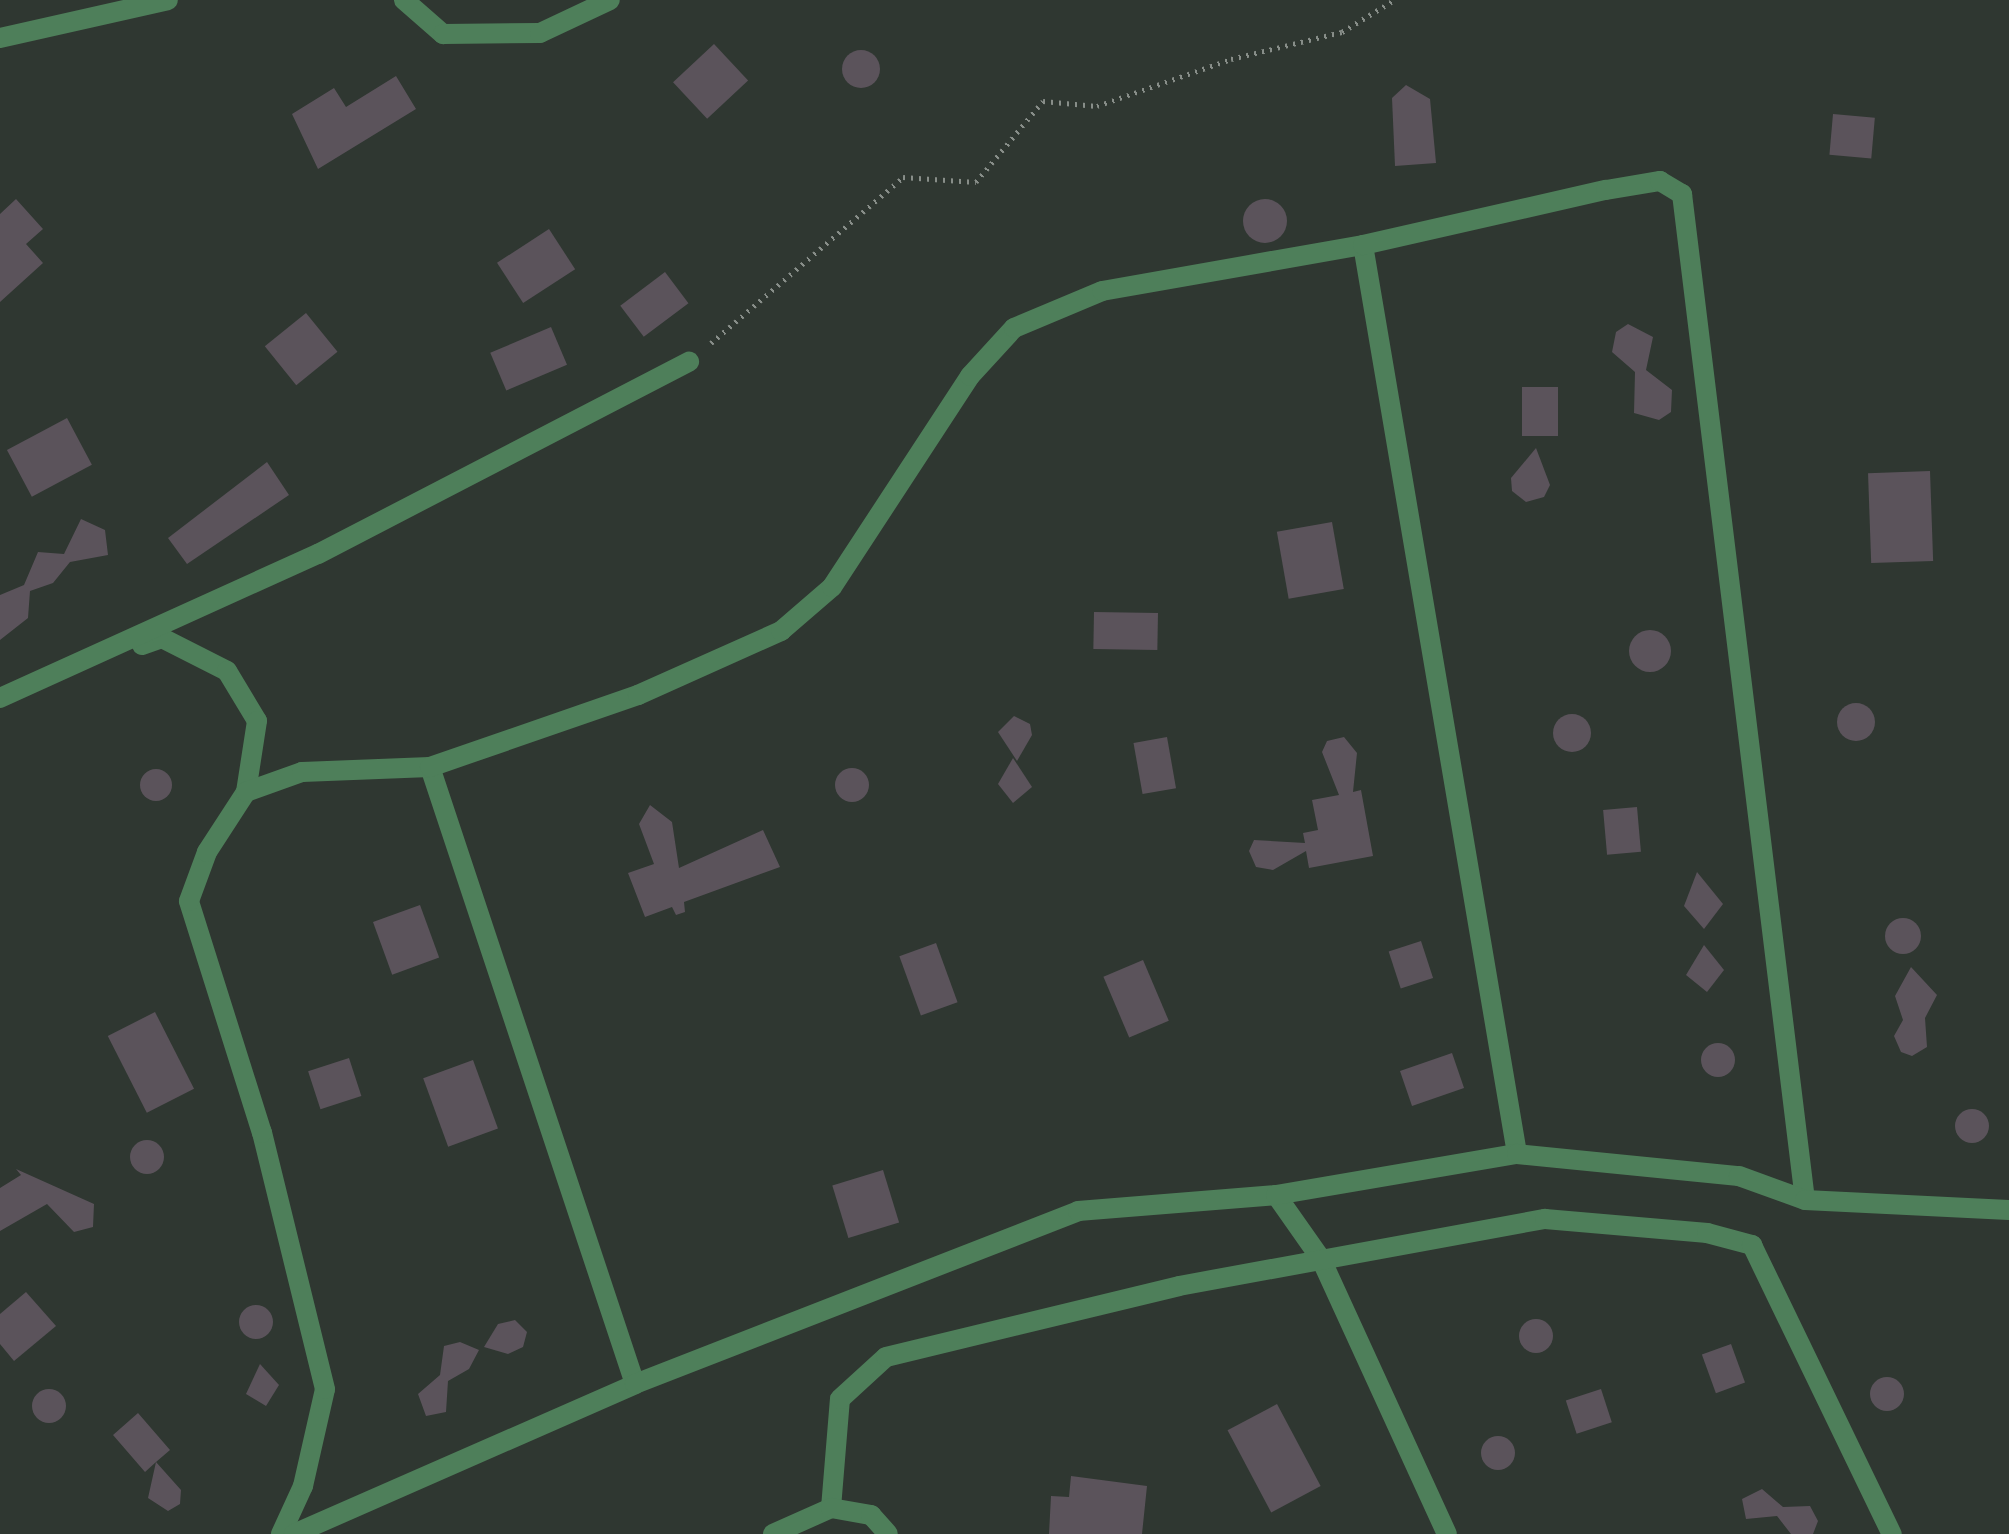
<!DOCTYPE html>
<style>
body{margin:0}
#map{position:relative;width:2009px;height:1534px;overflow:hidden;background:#2f3731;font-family:Arial,sans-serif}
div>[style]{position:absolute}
.building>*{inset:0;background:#5b535b;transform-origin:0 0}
.round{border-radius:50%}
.path>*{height:5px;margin-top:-2.5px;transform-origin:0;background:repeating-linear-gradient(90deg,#888e89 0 2px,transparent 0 8px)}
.minor>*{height:20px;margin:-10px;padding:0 10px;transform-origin:10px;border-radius:10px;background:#4e7f5a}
span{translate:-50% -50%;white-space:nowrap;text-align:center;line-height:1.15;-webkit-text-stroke:7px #252d27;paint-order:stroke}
</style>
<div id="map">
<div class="building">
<div style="left:714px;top:44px;width:50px;height:56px;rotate:47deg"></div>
<div class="round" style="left:842px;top:50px;width:38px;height:38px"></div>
<div style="clip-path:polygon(396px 76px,416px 109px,318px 169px,292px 114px,334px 88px,346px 107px)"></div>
<div style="clip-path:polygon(1406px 85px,1430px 99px,1436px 163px,1395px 166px,1392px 98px)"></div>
<div style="left:1833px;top:114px;width:42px;height:41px;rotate:5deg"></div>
<div style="clip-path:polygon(16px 199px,43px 229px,26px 244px,43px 263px,0 302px,0 214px)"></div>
<div class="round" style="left:1243px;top:199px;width:44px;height:44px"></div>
<div style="left:549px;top:229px;width:48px;height:62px;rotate:57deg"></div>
<div style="left:665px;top:272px;width:39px;height:56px;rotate:53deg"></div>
<div style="left:306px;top:313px;width:50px;height:53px;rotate:51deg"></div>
<div style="clip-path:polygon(1628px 324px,1653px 337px,1646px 370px,1672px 390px,1671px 412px,1659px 420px,1634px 413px,1635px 372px,1612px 352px,1616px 332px)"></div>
<div style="left:551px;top:327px;width:41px;height:66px;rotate:67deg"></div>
<div style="left:1522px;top:387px;width:36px;height:49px"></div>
<div style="left:67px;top:418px;width:53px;height:68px;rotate:62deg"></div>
<div style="clip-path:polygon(1536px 448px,1550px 485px,1544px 497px,1526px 502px,1512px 491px,1511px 478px)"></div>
<div style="clip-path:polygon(267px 462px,289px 495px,187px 564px,168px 538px)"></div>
<div style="left:1930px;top:471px;width:90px;height:62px;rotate:88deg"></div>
<div style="clip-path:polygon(81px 519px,105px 530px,108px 555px,70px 562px,53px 583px,30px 591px,28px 618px,0 640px,0 595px,24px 585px,38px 552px,64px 554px)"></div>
<div style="left:1332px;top:522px;width:68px;height:56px;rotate:80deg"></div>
<div style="left:1094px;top:612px;width:64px;height:37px;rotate:1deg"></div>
<div class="round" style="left:1629px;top:630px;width:42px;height:42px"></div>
<div class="round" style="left:1837px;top:703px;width:38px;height:38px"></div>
<div class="round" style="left:1553px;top:714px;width:38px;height:38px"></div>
<div style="clip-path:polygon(1014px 716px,1030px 724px,1032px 735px,1017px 761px,998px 732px)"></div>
<div style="left:1167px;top:737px;width:52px;height:34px;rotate:80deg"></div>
<div style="clip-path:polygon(1344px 737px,1357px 753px,1353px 792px,1361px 790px,1373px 856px,1309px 868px,1306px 851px,1273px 870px,1256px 867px,1249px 851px,1254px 840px,1305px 843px,1303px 833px,1318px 830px,1312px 800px,1339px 795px,1322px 752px,1327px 741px)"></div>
<div style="clip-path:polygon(1013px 758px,1032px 787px,1013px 803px,998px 784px)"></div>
<div class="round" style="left:835px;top:768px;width:34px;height:34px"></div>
<div class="round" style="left:140px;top:769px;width:32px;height:32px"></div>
<div style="clip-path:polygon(650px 805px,672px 822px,679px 868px,763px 830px,780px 867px,684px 902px,685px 912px,676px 915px,672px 907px,645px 917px,628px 873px,654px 864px,639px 824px)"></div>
<div style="left:1637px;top:807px;width:45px;height:34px;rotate:85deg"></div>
<div style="clip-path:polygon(1697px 872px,1723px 904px,1704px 929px,1684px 906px)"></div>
<div style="left:420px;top:905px;width:56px;height:50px;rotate:70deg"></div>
<div class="round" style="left:1885px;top:918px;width:36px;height:36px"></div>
<div style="left:1421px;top:941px;width:39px;height:34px;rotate:72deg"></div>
<div style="left:936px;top:943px;width:63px;height:39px;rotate:70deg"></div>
<div style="clip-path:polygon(1704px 945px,1724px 970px,1707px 992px,1686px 975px)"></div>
<div style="left:1143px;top:960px;width:66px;height:43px;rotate:67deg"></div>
<div style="clip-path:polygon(1911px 967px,1937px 995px,1925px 1018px,1927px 1047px,1912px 1056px,1901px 1052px,1894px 1036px,1903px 1020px,1895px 996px)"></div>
<div style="left:155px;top:1012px;width:86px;height:53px;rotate:63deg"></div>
<div class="round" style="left:1701px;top:1043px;width:34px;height:34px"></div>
<div style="left:1452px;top:1053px;width:37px;height:55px;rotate:71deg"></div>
<div style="left:349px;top:1058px;width:40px;height:43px;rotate:72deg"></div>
<div style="left:473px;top:1060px;width:73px;height:53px;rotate:70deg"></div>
<div class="round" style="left:1955px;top:1109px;width:34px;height:34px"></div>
<div class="round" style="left:130px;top:1140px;width:34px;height:34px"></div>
<div style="clip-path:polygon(16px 1169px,94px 1204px,93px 1227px,74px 1232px,47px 1204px,0 1231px,0 1188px,21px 1175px)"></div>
<div style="left:883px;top:1170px;width:55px;height:53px;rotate:73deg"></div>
<div style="clip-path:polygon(26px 1292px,56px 1326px,14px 1361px,0 1344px,0 1314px)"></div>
<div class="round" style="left:239px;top:1305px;width:34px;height:34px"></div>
<div class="round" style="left:1519px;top:1319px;width:34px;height:34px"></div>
<div style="clip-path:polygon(515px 1320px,527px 1332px,523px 1347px,508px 1354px,484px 1347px,498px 1324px)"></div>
<div style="clip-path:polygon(460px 1342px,479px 1350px,469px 1369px,448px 1381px,446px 1412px,426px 1416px,418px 1394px,440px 1375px,444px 1346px)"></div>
<div style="left:1731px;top:1344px;width:41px;height:31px;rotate:70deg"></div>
<div style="clip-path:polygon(260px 1364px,279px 1385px,266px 1406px,246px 1394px)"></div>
<div class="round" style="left:1870px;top:1377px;width:34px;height:34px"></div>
<div class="round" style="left:32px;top:1389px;width:34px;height:34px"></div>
<div style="left:1601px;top:1389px;width:35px;height:37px;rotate:72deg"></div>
<div style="left:1277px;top:1404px;width:93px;height:56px;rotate:62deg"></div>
<div style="clip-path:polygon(138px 1413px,170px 1450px,156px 1462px,181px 1490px,180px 1504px,168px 1511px,148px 1498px,156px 1462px,145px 1472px,113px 1435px)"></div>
<div class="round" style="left:1481px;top:1436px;width:34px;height:34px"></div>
<div style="clip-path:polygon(1071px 1476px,1147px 1486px,1142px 1534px,1049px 1534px,1051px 1496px,1069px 1497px)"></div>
<div style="clip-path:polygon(1762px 1489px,1783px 1507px,1810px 1506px,1818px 1521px,1813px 1534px,1791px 1534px,1777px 1516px,1746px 1519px,1742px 1499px)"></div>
</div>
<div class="path">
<div style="left:711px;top:343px;width:254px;rotate:-40.8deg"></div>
<div style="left:903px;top:177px;width:73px;rotate:3.9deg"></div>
<div style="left:976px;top:182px;width:105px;rotate:-50.4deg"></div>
<div style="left:1043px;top:101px;width:54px;rotate:5.3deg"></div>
<div style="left:1097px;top:106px;width:142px;rotate:-19.3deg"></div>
<div style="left:1231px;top:59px;width:114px;rotate:-13.7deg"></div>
<div style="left:1342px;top:32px;width:61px;rotate:-31.6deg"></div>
</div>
<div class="minor">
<div style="left:404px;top:0;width:52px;rotate:41.1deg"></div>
<div style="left:443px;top:34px;width:97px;rotate:-0.6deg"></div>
<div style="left:540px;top:33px;width:77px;rotate:-25.2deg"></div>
<div style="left:0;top:38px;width:172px;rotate:-12.7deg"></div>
<div style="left:1363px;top:245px;width:922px;rotate:80.38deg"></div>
<div style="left:142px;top:645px;width:21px;rotate:-19deg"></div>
<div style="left:162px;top:638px;width:73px;rotate:26.9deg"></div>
<div style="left:227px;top:671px;width:58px;rotate:59deg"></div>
<div style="left:257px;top:721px;width:72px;rotate:98.8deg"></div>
<div style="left:0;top:698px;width:349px;rotate:-24.4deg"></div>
<div style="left:318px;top:554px;width:418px;rotate:-27.4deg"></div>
<div style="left:430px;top:767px;width:650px;rotate:71.62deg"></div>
<div style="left:1276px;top:1195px;width:78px;rotate:54.9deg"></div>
<div style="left:1321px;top:1259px;width:302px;rotate:65.4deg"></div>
<div style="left:831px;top:1508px;width:109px;rotate:-85.3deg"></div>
<div style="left:840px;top:1399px;width:62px;rotate:-42.4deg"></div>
<div style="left:886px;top:1357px;width:301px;rotate:-13.6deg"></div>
<div style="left:1179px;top:1286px;width:372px;rotate:-10.4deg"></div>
<div style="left:1545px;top:1219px;width:163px;rotate:4.9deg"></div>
<div style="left:1707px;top:1233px;width:47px;rotate:14.9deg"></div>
<div style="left:1752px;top:1245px;width:321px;rotate:64.2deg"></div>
<div style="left:281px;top:1534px;width:53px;rotate:-65.4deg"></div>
<div style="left:303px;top:1486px;width:99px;rotate:-77.2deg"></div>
<div style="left:325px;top:1389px;width:264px;rotate:-103.8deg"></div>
<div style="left:262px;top:1133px;width:243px;rotate:-107.5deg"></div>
<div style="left:189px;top:901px;width:52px;rotate:-69.8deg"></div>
<div style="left:207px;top:852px;width:72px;rotate:-57deg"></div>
<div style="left:246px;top:792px;width:59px;rotate:-19.7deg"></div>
<div style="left:302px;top:772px;width:128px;rotate:-2.2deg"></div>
<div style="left:430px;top:767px;width:220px;rotate:-19.1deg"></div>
<div style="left:638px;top:695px;width:157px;rotate:-24.1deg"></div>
<div style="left:781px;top:631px;width:67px;rotate:-40.8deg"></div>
<div style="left:832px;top:587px;width:252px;rotate:-56.8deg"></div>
<div style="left:970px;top:376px;width:65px;rotate:-47.5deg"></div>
<div style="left:1014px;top:328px;width:95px;rotate:-22.8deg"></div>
<div style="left:1102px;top:291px;width:265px;rotate:-10deg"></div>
<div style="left:1363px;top:245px;width:249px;rotate:-12.8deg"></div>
<div style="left:1606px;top:190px;width:55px;rotate:-9.5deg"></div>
<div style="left:1660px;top:181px;width:26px;rotate:31deg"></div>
<div style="left:1682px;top:194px;width:1013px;rotate:83.03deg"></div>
<div style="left:294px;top:1534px;width:373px;rotate:-23.7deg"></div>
<div style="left:635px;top:1384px;width:476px;rotate:-21.3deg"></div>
<div style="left:1078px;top:1211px;width:199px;rotate:-4.6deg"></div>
<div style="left:1276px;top:1195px;width:244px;rotate:-9.7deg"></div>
<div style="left:1517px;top:1154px;width:223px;rotate:5.7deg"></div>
<div style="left:1739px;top:1176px;width:70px;rotate:20deg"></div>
<div style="left:1805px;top:1200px;width:204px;rotate:2.8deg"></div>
<div style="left:773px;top:1534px;width:64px;rotate:-24.1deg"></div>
<div style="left:831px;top:1508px;width:41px;rotate:9.9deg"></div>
<div style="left:871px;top:1515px;width:25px;rotate:48deg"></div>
</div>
</div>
